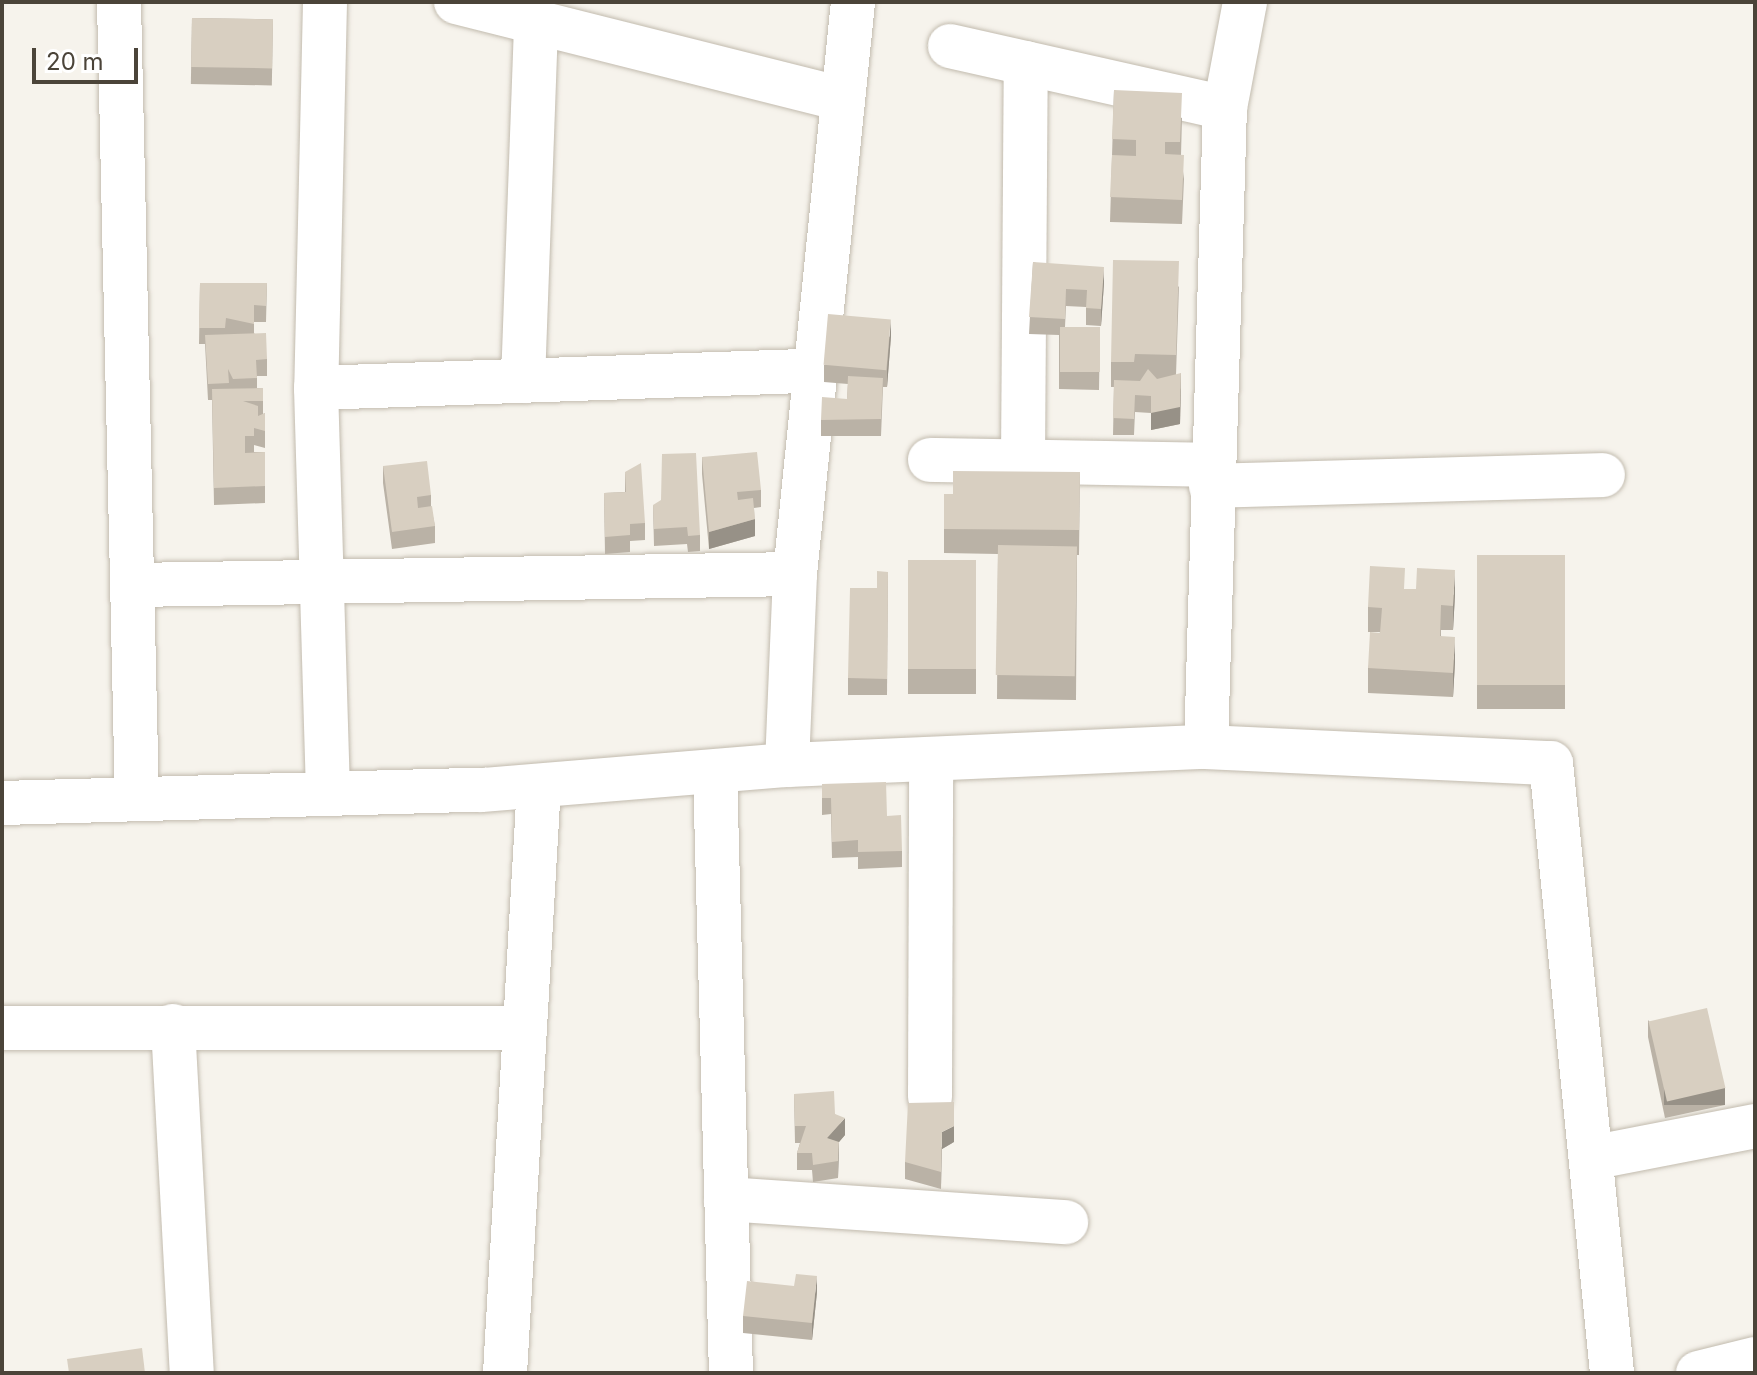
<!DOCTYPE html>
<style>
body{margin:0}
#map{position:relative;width:1757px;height:1375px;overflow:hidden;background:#f6f3ec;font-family:Inter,sans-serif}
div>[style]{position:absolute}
.roads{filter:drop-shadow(0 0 2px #c2bbae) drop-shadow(0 0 2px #c2bbae)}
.minor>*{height:44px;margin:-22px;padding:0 22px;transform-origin:22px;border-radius:22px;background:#fff}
.wall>*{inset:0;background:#bab2a6;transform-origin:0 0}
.shaded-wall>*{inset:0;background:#979187;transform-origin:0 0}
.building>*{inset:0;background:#d8cfc1;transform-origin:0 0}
span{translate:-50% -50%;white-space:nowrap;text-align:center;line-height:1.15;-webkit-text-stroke:6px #fff;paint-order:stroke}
.frame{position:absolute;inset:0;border:4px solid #4b4439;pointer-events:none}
.scale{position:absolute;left:32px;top:48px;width:106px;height:36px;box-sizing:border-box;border:4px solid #4b4439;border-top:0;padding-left:10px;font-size:24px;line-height:28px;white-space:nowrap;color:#4b4439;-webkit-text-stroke:6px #fff;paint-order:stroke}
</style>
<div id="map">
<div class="roads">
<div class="minor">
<div style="left:119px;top:2px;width:797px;rotate:88.71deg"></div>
<div style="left:325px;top:2px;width:386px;rotate:91.3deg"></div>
<div style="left:316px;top:388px;width:402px;rotate:88.3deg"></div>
<div style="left:456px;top:2px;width:394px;rotate:14.1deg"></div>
<div style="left:950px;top:46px;width:282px;rotate:12.7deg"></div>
<div style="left:523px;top:381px;width:359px;rotate:-87.9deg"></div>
<div style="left:316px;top:388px;width:497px;rotate:-2deg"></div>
<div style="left:930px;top:460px;width:282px;rotate:1deg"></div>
<div style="left:1023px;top:461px;width:398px;rotate:-89.6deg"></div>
<div style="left:1211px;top:486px;width:392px;rotate:-1.6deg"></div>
<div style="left:133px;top:585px;width:662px;rotate:-0.95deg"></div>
<div style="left:1206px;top:747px;width:345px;rotate:2.7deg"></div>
<div style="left:1551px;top:763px;width:613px;rotate:84.29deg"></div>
<div style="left:787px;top:765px;width:191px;rotate:-87.6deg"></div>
<div style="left:795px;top:574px;width:575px;rotate:-84.21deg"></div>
<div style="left:715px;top:772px;width:601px;rotate:88.48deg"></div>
<div style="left:2px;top:803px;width:480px;rotate:-1.6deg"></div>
<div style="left:482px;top:790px;width:306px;rotate:-4.7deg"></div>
<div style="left:787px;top:765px;width:419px;rotate:-2.5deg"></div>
<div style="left:1206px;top:747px;width:639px;rotate:-88.3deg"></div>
<div style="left:1225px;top:108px;width:108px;rotate:-79.3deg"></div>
<div style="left:173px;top:1026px;width:348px;rotate:86.9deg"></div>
<div style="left:2px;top:1028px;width:523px"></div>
<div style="left:930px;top:1097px;width:338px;rotate:-89.8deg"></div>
<div style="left:1591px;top:1158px;width:167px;rotate:-11deg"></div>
<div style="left:726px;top:1199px;width:341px;rotate:3.9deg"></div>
<div style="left:505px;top:1373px;width:588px;rotate:-86.69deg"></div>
<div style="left:1698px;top:1373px;width:59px;rotate:-13.8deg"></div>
</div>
</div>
<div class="wall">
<div style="left:192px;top:18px;width:81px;height:66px;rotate:1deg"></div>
<div style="clip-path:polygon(1114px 90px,1182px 118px,1181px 155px,1184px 179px,1182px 224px,1110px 222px)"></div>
<div style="clip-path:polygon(1033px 262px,1104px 283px,1101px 326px,1086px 325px,1086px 307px,1066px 306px,1065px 327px,1100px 327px,1099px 390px,1059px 389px,1059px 335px,1029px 334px)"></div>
<div style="clip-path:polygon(200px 283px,267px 283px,266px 322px,254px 322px,254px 333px,267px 359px,267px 376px,257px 376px,257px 388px,263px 388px,263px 414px,265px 413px,265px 448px,254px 445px,254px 452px,265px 452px,265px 503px,214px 505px,212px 400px,208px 400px,205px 344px,199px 344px)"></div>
<div style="clip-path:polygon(1179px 286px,1176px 375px,1181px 390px,1180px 424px,1151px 430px,1151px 413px,1135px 412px,1134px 435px,1113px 435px,1114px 387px,1111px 387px,1111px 362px)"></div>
<div style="clip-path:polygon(891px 336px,887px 387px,883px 387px,881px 436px,821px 436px,821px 420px,847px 399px,848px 384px,824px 382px,824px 365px)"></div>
<div style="clip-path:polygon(702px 457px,761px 490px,761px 507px,754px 508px,755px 536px,709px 549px,702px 474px)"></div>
<div style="clip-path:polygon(383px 466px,431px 495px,431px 507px,435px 526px,435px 543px,392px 549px,383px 483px)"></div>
<div style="clip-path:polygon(625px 472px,645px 523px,645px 540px,630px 541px,630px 552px,605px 554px,604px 493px,625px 492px)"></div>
<div style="clip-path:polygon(1080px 472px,1079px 555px,1077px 555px,1076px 700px,997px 699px,998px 554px,944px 553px,944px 494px,953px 494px)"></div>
<div style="clip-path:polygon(653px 505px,700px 535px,700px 551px,688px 552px,687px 544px,654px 546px)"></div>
<div style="left:1477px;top:555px;width:88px;height:154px"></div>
<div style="left:908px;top:560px;width:68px;height:134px"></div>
<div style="clip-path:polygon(888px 572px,887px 695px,848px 695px,848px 678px)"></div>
<div style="clip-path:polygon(1405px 589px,1455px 595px,1453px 630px,1441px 630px,1441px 636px,1455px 662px,1453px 697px,1368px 693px,1368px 668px,1380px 632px,1368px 632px,1368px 607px)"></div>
<div style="clip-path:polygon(822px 784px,887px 816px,902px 851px,902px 867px,858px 869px,858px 857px,832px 858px,831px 814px,822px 815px)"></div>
<div style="clip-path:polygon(1648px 1020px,1725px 1105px,1665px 1118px,1648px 1037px)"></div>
<div style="clip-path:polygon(794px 1094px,835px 1114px,845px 1135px,839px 1142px,838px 1178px,813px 1182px,812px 1170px,797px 1170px,797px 1153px,800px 1143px,795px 1143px)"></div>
<div style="clip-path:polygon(954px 1142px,942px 1149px,941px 1189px,905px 1179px,905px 1162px)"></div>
<div style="clip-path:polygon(817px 1292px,812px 1340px,743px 1333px,743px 1316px)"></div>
</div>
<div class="shaded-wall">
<div style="clip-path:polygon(1104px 267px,1104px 283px,1101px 326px,1101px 309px)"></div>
<div style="clip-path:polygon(891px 319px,891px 336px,887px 387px,887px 370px)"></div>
<div style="clip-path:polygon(1181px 373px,1180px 424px,1151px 430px,1151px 413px)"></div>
<div style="clip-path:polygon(755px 519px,755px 536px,709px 549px,709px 532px)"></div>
<div style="clip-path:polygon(1455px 570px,1455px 595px,1453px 630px,1453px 606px)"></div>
<div style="clip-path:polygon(1455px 637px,1455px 662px,1453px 697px,1453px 673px)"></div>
<div style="left:1725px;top:1088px;width:17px;height:61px;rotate:90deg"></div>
<div style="clip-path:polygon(845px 1118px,845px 1135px,839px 1142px,838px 1178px,838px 1161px,827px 1138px)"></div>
<div style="clip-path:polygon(954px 1126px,954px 1142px,942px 1149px,941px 1189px,942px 1132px)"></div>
<div style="clip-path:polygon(817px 1276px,817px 1292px,812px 1340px,812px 1323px)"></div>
</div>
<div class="building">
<div style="left:192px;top:18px;width:81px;height:49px;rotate:1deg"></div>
<div style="clip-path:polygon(1114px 90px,1182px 93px,1180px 142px,1165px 142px,1165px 154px,1184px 155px,1182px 200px,1110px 197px,1112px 155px,1136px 156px,1136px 140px,1112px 139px)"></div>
<div style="clip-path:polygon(1113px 260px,1179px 261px,1176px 355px,1135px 354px,1134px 362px,1111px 362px)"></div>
<div style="clip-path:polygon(1033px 262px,1104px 267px,1101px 309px,1086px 308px,1087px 290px,1066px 289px,1065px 319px,1029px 317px)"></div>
<div style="clip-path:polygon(200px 283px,267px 283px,266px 306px,254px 305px,254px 324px,226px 318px,225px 328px,199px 328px)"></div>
<div style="left:828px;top:314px;width:63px;height:51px;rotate:5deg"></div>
<div style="left:1060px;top:327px;width:40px;height:45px"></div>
<div style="clip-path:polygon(266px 333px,267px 359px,256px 360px,257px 378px,233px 379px,228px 369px,229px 383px,208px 384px,205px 335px)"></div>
<div style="clip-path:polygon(1148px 369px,1157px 379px,1181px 373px,1180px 407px,1151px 413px,1151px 396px,1135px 395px,1134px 419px,1113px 418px,1114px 380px,1140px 381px)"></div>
<div style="clip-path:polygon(848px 376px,883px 378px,881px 419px,821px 420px,822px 397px,847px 399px)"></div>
<div style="clip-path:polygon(263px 388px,263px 401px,243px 401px,258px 406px,258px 416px,265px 413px,265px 431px,254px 428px,254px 436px,245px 436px,245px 453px,265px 452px,265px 486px,214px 488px,212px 389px)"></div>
<div style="clip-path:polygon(757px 452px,761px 490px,737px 492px,738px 500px,753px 498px,755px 519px,709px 532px,702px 457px)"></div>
<div style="clip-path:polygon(696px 453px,700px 535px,688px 536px,687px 527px,654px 529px,653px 505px,661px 500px,662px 454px)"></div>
<div style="clip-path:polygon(427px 461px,431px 495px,417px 497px,418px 508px,432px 506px,435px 526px,392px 532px,383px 466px)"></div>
<div style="clip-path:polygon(641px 463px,645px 523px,630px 524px,630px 535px,605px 537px,604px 493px,626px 492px,625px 472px)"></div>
<div style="clip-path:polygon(953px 471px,1080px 472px,1079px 530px,944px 529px,944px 494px,953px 494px)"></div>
<div style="left:998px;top:545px;width:79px;height:130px;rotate:1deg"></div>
<div style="left:1477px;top:555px;width:88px;height:130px"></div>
<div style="left:908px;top:560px;width:68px;height:109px"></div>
<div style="clip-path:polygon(1370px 566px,1405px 568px,1404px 589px,1416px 589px,1417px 568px,1455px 570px,1453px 606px,1441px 605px,1440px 636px,1455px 637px,1453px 673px,1368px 668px,1370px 632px,1380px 633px,1382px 608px,1368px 607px)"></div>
<div style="clip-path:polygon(877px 571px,888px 572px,887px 679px,848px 678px,850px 588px,877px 588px)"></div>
<div style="clip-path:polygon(886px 782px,887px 816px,901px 815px,902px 851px,858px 852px,858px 840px,832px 842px,831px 798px,822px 798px,822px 784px)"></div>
<div style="left:1707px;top:1008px;width:82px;height:60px;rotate:77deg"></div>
<div style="clip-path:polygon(834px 1091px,835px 1114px,845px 1118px,827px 1138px,839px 1142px,838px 1161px,813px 1165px,812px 1153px,797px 1153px,806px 1126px,795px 1126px,794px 1094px)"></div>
<div style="clip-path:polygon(954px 1102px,954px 1126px,942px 1132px,941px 1172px,905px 1162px,908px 1103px)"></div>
<div style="clip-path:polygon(796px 1274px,817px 1276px,812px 1323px,743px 1316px,747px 1281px,794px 1286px)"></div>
<div style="clip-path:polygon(142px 1348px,145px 1373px,69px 1373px,67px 1359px)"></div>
</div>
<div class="frame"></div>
<div class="scale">20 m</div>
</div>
